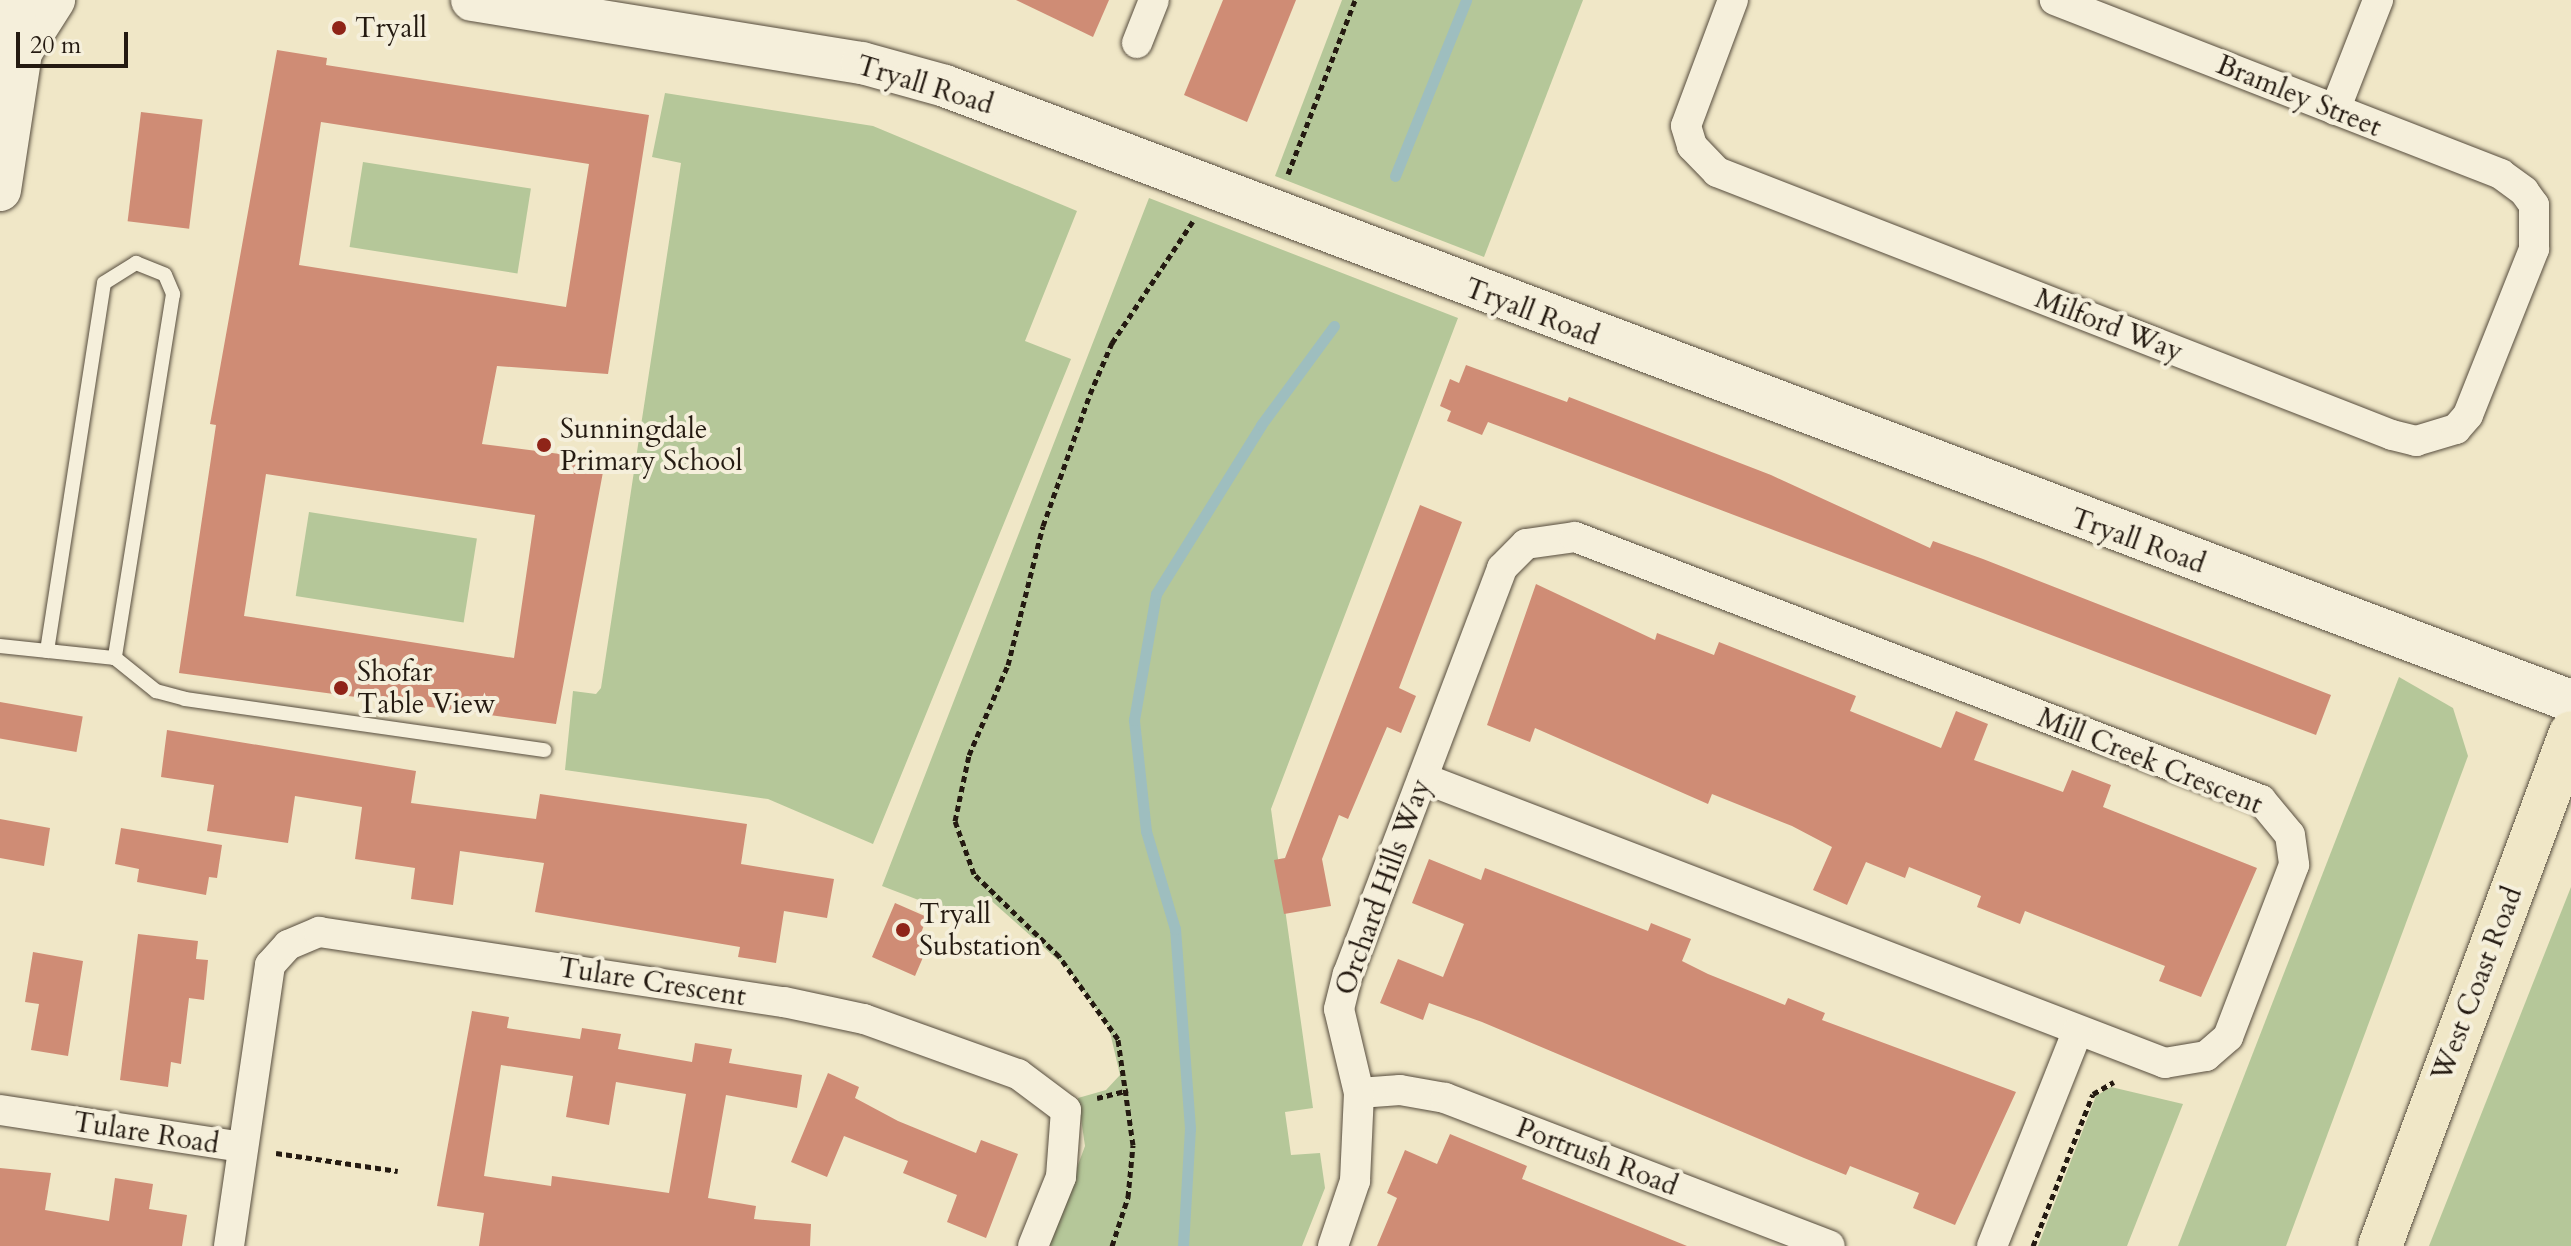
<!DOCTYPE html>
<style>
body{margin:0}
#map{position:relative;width:2571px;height:1246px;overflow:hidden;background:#f0e7c7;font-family:Cardo,serif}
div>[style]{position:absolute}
.green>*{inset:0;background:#b5c799;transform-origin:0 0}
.stream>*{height:11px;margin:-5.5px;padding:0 5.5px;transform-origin:5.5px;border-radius:5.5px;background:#9ebebf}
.building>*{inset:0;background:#cf8c75;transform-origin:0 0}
.path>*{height:5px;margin-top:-2.5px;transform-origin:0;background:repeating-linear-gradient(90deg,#241a11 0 6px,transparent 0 10px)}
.roads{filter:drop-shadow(0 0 2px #574d3e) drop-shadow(0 0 2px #574d3e)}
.lane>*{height:14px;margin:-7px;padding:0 7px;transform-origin:7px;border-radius:7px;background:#f5efdb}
.street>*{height:30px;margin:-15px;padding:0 15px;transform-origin:15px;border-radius:15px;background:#f5efdb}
.secondary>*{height:42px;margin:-21px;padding:0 21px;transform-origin:21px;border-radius:21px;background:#f5efdb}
.primary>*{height:44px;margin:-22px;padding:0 22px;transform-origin:22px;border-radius:22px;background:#f0e7c7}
.dots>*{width:22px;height:22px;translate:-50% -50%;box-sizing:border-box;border:4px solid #f5efdb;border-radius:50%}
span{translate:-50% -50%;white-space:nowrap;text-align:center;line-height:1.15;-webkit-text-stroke:8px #f5efdb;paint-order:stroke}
.poi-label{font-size:28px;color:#241a11}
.left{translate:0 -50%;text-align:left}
.street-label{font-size:28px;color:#241a11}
.scale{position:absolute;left:16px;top:32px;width:112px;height:36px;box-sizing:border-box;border:4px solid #241a11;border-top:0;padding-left:10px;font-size:24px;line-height:28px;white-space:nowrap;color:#241a11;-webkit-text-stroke:6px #f5efdb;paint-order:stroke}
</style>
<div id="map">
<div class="green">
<div style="clip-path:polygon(1342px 0,1583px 0,1484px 257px,1275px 176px)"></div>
<div style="clip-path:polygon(665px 93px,873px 126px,1077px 211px,1025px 341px,1071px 359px,873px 844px,768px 799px,565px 770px,573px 691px,596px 694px,601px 688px,681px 163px,652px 157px)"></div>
<div style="left:363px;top:162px;width:170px;height:86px;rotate:9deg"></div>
<div style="clip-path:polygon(1149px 198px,1458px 318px,1271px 809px,1313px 1108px,1285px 1112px,1291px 1155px,1320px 1153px,1325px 1188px,1302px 1246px,1048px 1246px,1085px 1146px,1078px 1098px,1106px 1090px,1120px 1075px,1109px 1028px,1069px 970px,987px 897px,976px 922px,882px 886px)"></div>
<div style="left:309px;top:512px;width:170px;height:85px;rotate:9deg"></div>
<div style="clip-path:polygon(2399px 677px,2453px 708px,2468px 756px,2286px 1246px,2178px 1246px)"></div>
<div style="clip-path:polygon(2571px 887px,2571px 1246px,2429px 1246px)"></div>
<div style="clip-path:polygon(2111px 1087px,2183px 1104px,2127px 1246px,2038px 1246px,2096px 1096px)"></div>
</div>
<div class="stream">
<div style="left:1395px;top:176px;width:190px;rotate:-68deg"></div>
<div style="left:1183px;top:1246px;width:118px;rotate:-86.6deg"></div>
<div style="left:1190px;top:1128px;width:200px;rotate:-94.3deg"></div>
<div style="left:1175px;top:929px;width:102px;rotate:-106.5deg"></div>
<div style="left:1146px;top:831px;width:112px;rotate:-96.2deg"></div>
<div style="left:1134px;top:720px;width:128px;rotate:-80.1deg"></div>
<div style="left:1156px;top:594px;width:199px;rotate:-58.1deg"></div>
<div style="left:1261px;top:425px;width:123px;rotate:-53.6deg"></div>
</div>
<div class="building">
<div style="clip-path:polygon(1016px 0,1109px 0,1093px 37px)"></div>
<div style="clip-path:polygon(1223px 0,1296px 0,1247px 122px,1184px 95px)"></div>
<div style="clip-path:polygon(evenodd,277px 50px,327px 58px,326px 65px,649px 115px,608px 374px,497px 366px,482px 444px,591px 458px,591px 469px,603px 472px,556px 724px,179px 673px,216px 425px,210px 424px,277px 50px,321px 122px,589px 164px,566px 307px,299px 265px,321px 122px,277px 50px,266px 474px,535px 515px,514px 658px,244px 616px,266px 474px)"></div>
<div style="left:141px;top:112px;width:62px;height:110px;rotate:7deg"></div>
<div style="clip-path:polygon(1466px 365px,1567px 402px,1569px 397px,1771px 475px,1930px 548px,1933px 541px,1983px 559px,2331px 695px,2316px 735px,1488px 422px,1482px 435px,1447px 421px,1451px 411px,1440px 406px,1450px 379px,1459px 383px)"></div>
<div style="clip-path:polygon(1420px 505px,1462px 522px,1399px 688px,1416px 696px,1401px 733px,1387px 727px,1348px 819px,1339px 815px,1322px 859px,1331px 906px,1284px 914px,1274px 860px,1285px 858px)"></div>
<div style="clip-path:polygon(1536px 584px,1655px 640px,1657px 633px,1714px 655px,1719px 642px,1856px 696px,1850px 711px,1941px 748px,1956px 711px,1988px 724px,1974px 760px,2063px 792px,2072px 770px,2111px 785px,2103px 807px,2257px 868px,2201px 997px,2159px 981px,2165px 966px,2025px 911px,2020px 924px,1977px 907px,1981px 896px,1909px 867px,1905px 878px,1866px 862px,1847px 905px,1813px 890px,1832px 847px,1792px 826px,1712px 794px,1708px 804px,1535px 728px,1530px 742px,1487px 725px)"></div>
<div style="left:0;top:702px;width:84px;height:36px;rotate:10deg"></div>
<div style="clip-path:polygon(167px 730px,416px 771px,411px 803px,536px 819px,540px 794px,747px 824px,741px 864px,834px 879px,827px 918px,784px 911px,776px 963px,738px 957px,740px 947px,535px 912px,544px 863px,460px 851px,453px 905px,411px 899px,415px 868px,355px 859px,362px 807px,295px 796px,288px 843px,207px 831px,214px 785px,161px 777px)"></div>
<div style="clip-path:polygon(0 819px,50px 828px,44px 866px,0 858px)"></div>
<div style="clip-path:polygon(121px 828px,222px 845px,217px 878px,209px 877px,206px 895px,137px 882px,139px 869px,115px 864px)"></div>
<div style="clip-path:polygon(1429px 859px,1481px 880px,1485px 868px,1648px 931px,1651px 923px,1691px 939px,1682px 961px,1708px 974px,1785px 1005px,1788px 998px,1825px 1013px,1822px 1020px,2016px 1092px,1955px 1225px,1913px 1208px,1919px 1193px,1850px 1166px,1846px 1175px,1804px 1158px,1482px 1022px,1429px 1003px,1423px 1020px,1380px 1003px,1398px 959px,1443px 977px,1464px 924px,1412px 903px)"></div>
<div style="clip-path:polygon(895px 903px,927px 917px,917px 944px,927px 948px,915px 976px,872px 957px)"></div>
<div style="clip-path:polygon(138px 934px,198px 941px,196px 959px,208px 960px,204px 1000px,189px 998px,181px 1064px,171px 1062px,168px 1087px,120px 1080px)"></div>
<div style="clip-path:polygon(33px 952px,83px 961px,68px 1056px,31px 1050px,39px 1004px,25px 1002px)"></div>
<div style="clip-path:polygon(evenodd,472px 1011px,509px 1017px,507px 1028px,580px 1039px,582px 1028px,621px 1034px,618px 1049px,692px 1062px,695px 1043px,732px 1049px,729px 1063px,802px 1075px,797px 1108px,726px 1095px,708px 1198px,756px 1206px,754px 1219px,811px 1224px,810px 1246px,479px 1246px,484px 1213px,437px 1206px,472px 1011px,501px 1065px,573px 1076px,566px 1117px,609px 1125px,616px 1082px,686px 1094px,669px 1193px,552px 1176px,551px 1186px,484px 1176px,501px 1065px)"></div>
<div style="clip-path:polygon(828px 1073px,859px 1087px,855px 1098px,898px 1121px,976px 1153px,981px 1140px,1018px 1154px,986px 1238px,947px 1222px,957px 1195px,903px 1173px,908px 1161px,844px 1136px,827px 1177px,791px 1162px)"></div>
<div style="clip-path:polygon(1450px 1134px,1527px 1166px,1522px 1179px,1687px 1246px,1377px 1246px,1397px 1198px,1387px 1193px,1405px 1150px,1437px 1164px)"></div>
<div style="clip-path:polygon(0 1168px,51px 1173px,45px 1210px,109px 1221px,115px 1178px,153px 1184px,149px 1209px,187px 1215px,182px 1246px,0 1246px)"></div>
</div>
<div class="path">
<div style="left:1288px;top:174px;width:186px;rotate:-68.9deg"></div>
<div style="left:1097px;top:1098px;width:32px;rotate:-14deg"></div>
<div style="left:276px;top:1153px;width:123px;rotate:8.4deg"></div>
<div style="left:1112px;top:1246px;width:52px;rotate:-71.9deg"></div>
<div style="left:1128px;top:1197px;width:52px;rotate:-84.5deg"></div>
<div style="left:1133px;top:1145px;width:107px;rotate:-98.1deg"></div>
<div style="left:1118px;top:1039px;width:102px;rotate:-125.4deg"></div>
<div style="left:1059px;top:956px;width:118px;rotate:-136deg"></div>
<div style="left:974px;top:874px;width:56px;rotate:-109.7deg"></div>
<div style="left:955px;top:821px;width:67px;rotate:-78deg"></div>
<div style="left:969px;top:755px;width:98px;rotate:-66.6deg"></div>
<div style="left:1008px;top:665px;width:143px;rotate:-75.9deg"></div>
<div style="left:1043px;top:526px;width:140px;rotate:-70.4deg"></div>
<div style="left:1090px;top:394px;width:56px;rotate:-66.7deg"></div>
<div style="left:1112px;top:343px;width:146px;rotate:-56.4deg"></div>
<div style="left:2033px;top:1246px;width:163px;rotate:-68.5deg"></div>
<div style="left:2093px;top:1094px;width:24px;rotate:-30deg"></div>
</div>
<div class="roads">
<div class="lane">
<div style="left:0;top:646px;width:116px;rotate:6deg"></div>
<div style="left:115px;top:658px;width:53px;rotate:38.8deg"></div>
<div style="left:156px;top:691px;width:30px;rotate:15deg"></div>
<div style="left:185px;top:699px;width:363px;rotate:8.1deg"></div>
<div style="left:47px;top:651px;width:372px;rotate:-81.2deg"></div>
<div style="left:104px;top:283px;width:38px;rotate:-32deg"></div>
<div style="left:136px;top:263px;width:31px;rotate:22deg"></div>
<div style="left:165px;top:275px;width:21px;rotate:67deg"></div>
<div style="left:173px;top:294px;width:369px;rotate:99.1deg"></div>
</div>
<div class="street">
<div style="left:1733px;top:0;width:134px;rotate:110.5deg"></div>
<div style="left:1686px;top:126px;width:21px;rotate:73deg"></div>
<div style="left:1692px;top:146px;width:36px;rotate:46deg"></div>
<div style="left:1717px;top:172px;width:724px;rotate:21.29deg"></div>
<div style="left:2392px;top:435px;width:25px;rotate:14deg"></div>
<div style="left:2416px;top:441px;width:42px;rotate:-16.7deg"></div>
<div style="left:2456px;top:429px;width:18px;rotate:-49deg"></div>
<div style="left:2468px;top:415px;width:179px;rotate:-68.3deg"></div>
<div style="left:2534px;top:249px;width:44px;rotate:-90deg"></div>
<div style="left:2534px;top:205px;width:17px;rotate:-126deg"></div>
<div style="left:2524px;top:191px;width:29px;rotate:-144deg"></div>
<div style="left:2501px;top:174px;width:479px;rotate:-158.7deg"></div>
<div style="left:1137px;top:43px;width:46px;rotate:-68.4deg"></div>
<div style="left:2335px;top:110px;width:118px;rotate:-68.6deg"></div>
<div style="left:1359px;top:1093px;width:41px;rotate:-4.2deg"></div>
<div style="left:1400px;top:1090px;width:46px;rotate:10.1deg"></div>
<div style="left:1445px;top:1098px;width:412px;rotate:21deg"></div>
<div style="left:0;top:1110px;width:244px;rotate:8.7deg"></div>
<div style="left:229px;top:1246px;width:284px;rotate:-81.7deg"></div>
<div style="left:270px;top:965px;width:27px;rotate:-48deg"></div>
<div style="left:288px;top:945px;width:34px;rotate:-23deg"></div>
<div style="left:319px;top:932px;width:470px;rotate:8.6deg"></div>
<div style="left:784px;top:1002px;width:82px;rotate:12deg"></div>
<div style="left:864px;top:1019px;width:164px;rotate:19.7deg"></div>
<div style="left:1018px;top:1074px;width:60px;rotate:36.9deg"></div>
<div style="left:1066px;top:1110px;width:67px;rotate:94.3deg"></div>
<div style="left:1061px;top:1177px;width:74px;rotate:112.1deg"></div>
<div style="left:1333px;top:1246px;width:69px;rotate:-71.3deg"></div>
<div style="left:1355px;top:1181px;width:88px;rotate:-87.4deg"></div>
<div style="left:1359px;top:1093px;width:86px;rotate:-103.4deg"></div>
<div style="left:1339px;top:1009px;width:36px;rotate:-76deg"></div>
<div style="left:1348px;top:974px;width:434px;rotate:-69.2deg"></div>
<div style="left:1502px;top:568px;width:34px;rotate:-45deg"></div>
<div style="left:1526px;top:544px;width:49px;rotate:-8.1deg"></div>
<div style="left:1575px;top:537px;width:735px;rotate:20.98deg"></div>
<div style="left:2261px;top:800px;width:45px;rotate:50.4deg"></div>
<div style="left:2290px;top:835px;width:30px;rotate:82deg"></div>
<div style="left:2294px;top:865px;width:184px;rotate:111deg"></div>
<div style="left:2228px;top:1037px;width:29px;rotate:139deg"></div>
<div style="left:2206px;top:1056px;width:42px;rotate:170.3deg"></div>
<div style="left:2165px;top:1063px;width:795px;rotate:-158.99deg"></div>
<div style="left:1992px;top:1246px;width:230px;rotate:-68.3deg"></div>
</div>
<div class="secondary">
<div style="left:472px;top:0;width:395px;rotate:9.2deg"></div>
<div style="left:862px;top:63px;width:86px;rotate:15.5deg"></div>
<div style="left:945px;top:86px;width:1738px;rotate:20.72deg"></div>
<div style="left:21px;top:52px;width:62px;rotate:-57.6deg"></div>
<div style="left:0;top:190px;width:140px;rotate:-81.3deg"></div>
<div style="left:21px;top:52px;width:53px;rotate:-100.9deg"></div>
</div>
<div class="primary">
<div style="left:2380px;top:1246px;width:547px;rotate:-69.58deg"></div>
</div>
</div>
<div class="dots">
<div style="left:339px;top:28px;background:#8f2418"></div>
<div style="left:544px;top:445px;background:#8f2418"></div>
<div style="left:341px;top:688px;background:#8f2418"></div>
<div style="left:903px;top:930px;background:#8f2418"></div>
</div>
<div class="poi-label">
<span class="left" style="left:355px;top:28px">Tryall</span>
<span class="left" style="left:560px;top:445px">Sunningdale<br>Primary School</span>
<span class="left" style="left:357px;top:688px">Shofar<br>Table View</span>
<span class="left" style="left:919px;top:930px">Tryall<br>Substation</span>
</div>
<div class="street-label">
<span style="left:925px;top:85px;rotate:17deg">Tryall Road</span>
<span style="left:2299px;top:96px;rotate:22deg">Bramley Street</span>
<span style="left:1532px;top:312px;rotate:21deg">Tryall Road</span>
<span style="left:2109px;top:325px;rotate:21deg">Milford Way</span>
<span style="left:2138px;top:541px;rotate:20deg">Tryall Road</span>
<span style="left:2150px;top:761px;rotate:22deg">Mill Creek Crescent</span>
<span style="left:1383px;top:887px;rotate:-70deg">Orchard Hills Way</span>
<span style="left:652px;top:982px;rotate:9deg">Tulare Crescent</span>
<span style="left:2477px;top:984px;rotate:-69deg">West Coast Road</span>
<span style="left:146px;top:1133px;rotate:9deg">Tulare Road</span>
<span style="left:1597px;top:1157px;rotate:21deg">Portrush Road</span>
</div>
<div class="scale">20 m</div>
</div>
